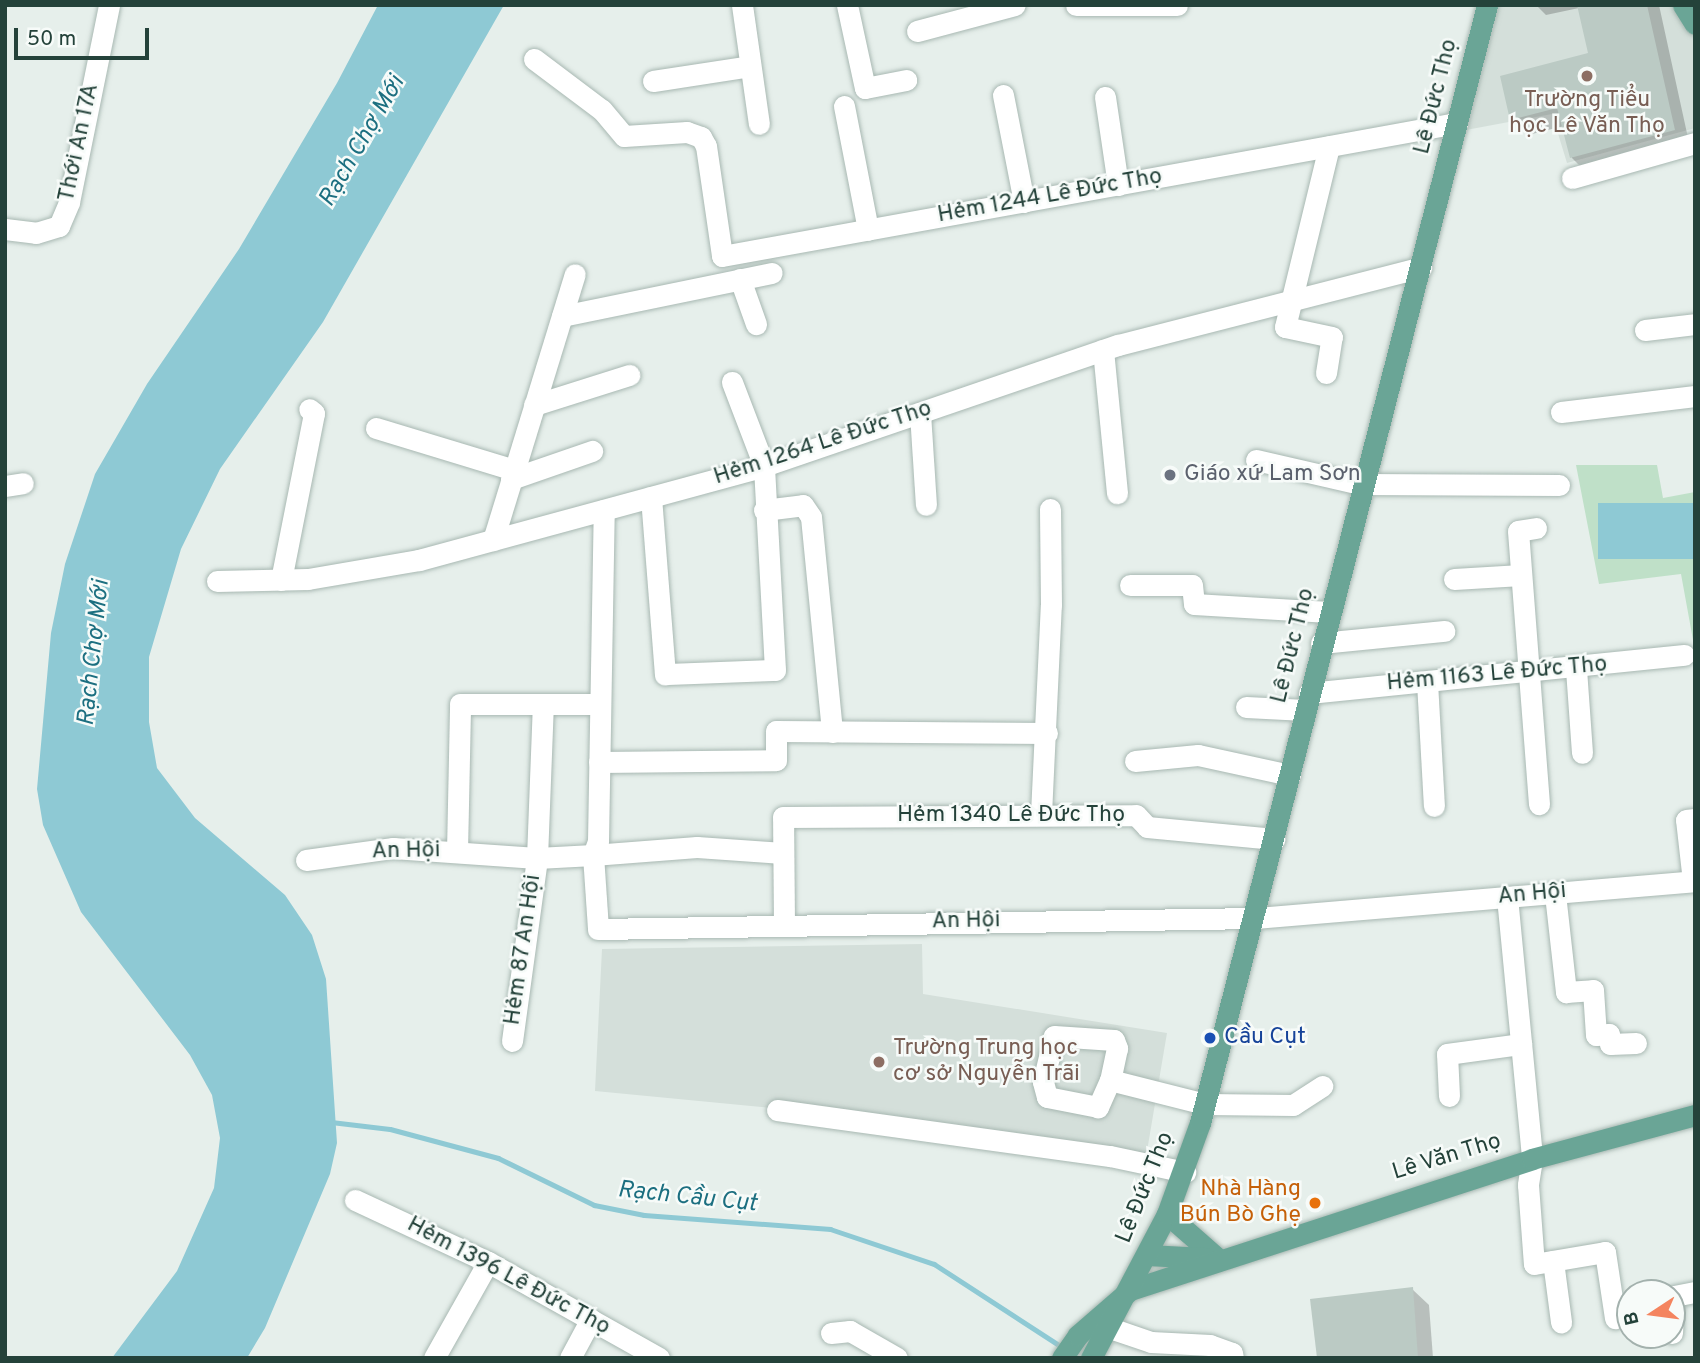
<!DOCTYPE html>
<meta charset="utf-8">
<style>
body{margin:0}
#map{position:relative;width:1700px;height:1363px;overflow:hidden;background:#e6efeb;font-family:Overpass,sans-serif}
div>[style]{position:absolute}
.built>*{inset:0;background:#d4dfda}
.green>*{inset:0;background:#bfe0c8}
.water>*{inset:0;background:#8ec9d4;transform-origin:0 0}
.shadow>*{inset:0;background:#0003}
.stream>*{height:5px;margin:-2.5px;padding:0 2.5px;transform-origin:2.5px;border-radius:2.5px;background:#8ec9d4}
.building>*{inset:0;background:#bbcac4}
.roads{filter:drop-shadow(0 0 2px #a8b8b2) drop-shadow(0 0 2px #a8b8b2)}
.minor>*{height:21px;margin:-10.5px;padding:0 10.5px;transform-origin:10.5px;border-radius:10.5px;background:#fff}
.major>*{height:21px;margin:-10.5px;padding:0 10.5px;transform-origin:10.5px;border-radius:10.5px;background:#6aa596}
.dots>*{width:19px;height:19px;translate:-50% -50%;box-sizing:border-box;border:4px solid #f7fbf9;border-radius:50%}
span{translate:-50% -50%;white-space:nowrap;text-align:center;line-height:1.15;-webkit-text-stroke:5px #f7fbf9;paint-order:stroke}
.street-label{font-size:23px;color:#24423a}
.education-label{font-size:23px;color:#785e54}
.left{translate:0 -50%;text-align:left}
.worship-label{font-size:23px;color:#5b616d}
.transit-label{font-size:23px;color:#164399}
.food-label{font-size:23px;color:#c56008}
.right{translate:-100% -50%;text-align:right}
.water-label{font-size:24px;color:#1c6f80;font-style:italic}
.frame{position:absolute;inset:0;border:7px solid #24423a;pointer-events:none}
.north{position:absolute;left:1616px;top:1279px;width:70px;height:70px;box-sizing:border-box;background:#f7fbf9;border:2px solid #a3b1ad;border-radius:50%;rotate:257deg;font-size:19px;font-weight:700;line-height:28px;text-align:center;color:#24423a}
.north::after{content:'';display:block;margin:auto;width:24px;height:32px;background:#f4845f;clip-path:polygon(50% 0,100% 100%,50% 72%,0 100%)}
.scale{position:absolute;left:14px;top:28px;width:135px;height:32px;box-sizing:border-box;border:4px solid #24423a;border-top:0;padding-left:9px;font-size:21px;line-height:24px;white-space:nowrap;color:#24423a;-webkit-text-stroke:5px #f7fbf9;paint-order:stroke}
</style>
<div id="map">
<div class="built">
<div style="clip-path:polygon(1498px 5px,1675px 5px,1695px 37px,1695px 128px,1567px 163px,1552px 114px,1466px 130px)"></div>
<div style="clip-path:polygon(922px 944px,923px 994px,1167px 1033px,1146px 1157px,792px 1110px,595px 1091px,602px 949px)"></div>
</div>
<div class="green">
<div style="clip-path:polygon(1576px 465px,1657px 465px,1663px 498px,1695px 492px,1695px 651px,1681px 574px,1599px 584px)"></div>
</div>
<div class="water">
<div style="clip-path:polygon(378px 5px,504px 5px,323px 322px,220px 469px,181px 549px,149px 657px,149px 722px,157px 768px,195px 818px,285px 895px,312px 935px,326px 979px,337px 1143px,330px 1174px,265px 1328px,247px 1358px,112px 1358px,177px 1271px,214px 1188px,220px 1138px,212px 1095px,190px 1055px,81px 912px,43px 825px,37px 789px,51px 633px,65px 564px,95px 474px,147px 384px,239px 249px,337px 83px)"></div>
<div style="left:1695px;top:503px;width:56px;height:97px;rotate:90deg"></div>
</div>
<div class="shadow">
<div style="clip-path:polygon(1536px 5px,1659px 5px,1690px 147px,1588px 174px,1572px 158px,1564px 126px,1528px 135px,1511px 119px,1590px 54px,1579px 8px,1546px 15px)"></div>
<div style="clip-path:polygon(1412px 1289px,1429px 1305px,1433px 1358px,1319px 1358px)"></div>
</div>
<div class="stream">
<div style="left:331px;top:1122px;width:59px;rotate:6.8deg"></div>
<div style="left:390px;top:1129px;width:112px;rotate:15deg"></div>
<div style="left:498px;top:1158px;width:107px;rotate:26.1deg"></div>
<div style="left:594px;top:1205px;width:51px;rotate:11.3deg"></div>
<div style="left:644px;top:1215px;width:187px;rotate:4.3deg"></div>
<div style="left:830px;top:1229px;width:110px;rotate:18.6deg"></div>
<div style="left:934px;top:1264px;width:153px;rotate:33deg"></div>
</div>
<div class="building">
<div style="clip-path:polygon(1577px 5px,1647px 5px,1675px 130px,1570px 158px,1557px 108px,1510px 120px,1500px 76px,1588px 53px)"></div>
<div style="clip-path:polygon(1413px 1287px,1418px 1358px,1317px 1358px,1310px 1299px)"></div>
</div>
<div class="roads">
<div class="minor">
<div style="left:742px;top:5px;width:120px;rotate:81.9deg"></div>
<div style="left:847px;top:5px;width:85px;rotate:77.8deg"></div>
<div style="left:865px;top:88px;width:42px;rotate:-11deg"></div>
<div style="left:1076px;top:5px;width:101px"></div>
<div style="left:917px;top:31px;width:101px;rotate:-14.9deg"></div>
<div style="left:534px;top:59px;width:85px;rotate:36.9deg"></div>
<div style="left:602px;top:110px;width:34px;rotate:50deg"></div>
<div style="left:624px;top:136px;width:63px;rotate:-3.6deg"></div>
<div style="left:687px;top:132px;width:15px;rotate:20deg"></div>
<div style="left:701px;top:137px;width:10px;rotate:61deg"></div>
<div style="left:706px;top:146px;width:111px;rotate:81.7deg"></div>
<div style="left:722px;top:256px;width:747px;rotate:-10.26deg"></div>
<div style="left:653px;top:81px;width:98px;rotate:-8.8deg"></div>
<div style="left:1003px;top:95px;width:109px;rotate:78.9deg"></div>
<div style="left:1105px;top:97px;width:89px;rotate:81.6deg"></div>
<div style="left:844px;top:106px;width:126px;rotate:79deg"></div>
<div style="left:1572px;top:178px;width:128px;rotate:-15.9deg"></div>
<div style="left:5px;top:229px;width:31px;rotate:7deg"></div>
<div style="left:36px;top:233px;width:24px;rotate:-17deg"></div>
<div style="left:59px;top:226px;width:26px;rotate:-67deg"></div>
<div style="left:69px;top:202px;width:201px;rotate:-78.5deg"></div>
<div style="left:740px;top:279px;width:48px;rotate:70.4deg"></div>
<div style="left:562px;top:316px;width:214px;rotate:-11.6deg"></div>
<div style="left:1645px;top:330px;width:50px;rotate:-6.8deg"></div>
<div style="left:1103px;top:350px;width:144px;rotate:84.4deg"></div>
<div style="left:1326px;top:373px;width:36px;rotate:-81deg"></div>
<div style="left:1332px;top:337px;width:48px;rotate:-168deg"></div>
<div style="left:1285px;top:327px;width:186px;rotate:-76.3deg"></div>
<div style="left:534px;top:405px;width:100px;rotate:-17.5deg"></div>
<div style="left:1561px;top:412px;width:135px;rotate:-6.8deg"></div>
<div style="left:920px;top:413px;width:92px;rotate:86.3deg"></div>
<div style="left:376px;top:428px;width:144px;rotate:16.9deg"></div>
<div style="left:1256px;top:460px;width:107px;rotate:13deg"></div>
<div style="left:1360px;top:484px;width:199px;rotate:0.3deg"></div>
<div style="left:511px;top:479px;width:86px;rotate:-19.1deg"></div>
<div style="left:5px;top:486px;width:18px;rotate:-9deg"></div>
<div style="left:651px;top:497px;width:178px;rotate:85.5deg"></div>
<div style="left:665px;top:674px;width:110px;rotate:-2.1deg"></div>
<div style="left:775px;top:670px;width:204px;rotate:-93.1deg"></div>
<div style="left:764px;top:466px;width:90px;rotate:-110.9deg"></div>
<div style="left:764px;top:510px;width:39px;rotate:-7deg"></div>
<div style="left:803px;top:505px;width:14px;rotate:56deg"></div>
<div style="left:811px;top:517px;width:216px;rotate:84.4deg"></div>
<div style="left:1536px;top:528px;width:18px;rotate:171deg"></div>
<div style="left:1518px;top:531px;width:274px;rotate:85.6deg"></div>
<div style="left:493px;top:540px;width:278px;rotate:-72.9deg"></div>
<div style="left:1454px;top:579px;width:67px;rotate:-3.4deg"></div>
<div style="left:281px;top:580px;width:170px;rotate:-78.8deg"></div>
<div style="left:314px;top:413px;width:6px;rotate:-141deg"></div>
<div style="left:217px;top:581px;width:91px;rotate:-1.3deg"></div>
<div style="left:308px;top:579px;width:113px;rotate:-9.7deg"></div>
<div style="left:419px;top:560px;width:358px;rotate:-15.2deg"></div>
<div style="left:764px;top:466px;width:374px;rotate:-18.9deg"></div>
<div style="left:1118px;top:345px;width:313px;rotate:-14.4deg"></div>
<div style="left:1130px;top:585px;width:62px"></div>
<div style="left:1192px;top:585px;width:19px;rotate:84deg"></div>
<div style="left:1194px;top:604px;width:135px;rotate:3.4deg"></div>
<div style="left:1321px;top:643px;width:124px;rotate:-5.6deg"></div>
<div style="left:1576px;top:669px;width:84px;rotate:85.9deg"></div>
<div style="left:1427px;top:682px;width:124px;rotate:86.8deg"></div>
<div style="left:1309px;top:693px;width:377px;rotate:-5.8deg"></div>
<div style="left:1246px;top:707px;width:59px;rotate:2.9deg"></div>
<div style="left:1135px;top:761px;width:63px;rotate:-5.4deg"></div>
<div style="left:1198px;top:755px;width:94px;rotate:12.3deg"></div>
<div style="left:599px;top:762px;width:177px;rotate:-0.6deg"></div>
<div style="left:776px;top:760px;width:29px;rotate:-90deg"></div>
<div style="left:776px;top:731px;width:271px;rotate:0.4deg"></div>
<div style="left:1041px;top:814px;width:209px;rotate:-87.3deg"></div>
<div style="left:1051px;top:605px;width:96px;rotate:-90.6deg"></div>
<div style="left:457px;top:852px;width:148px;rotate:-88.8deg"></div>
<div style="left:460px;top:704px;width:140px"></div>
<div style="left:593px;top:855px;width:15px;rotate:-70deg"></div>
<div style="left:598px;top:841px;width:331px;rotate:-89deg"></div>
<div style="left:593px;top:855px;width:104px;rotate:-4.4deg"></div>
<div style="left:697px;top:847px;width:86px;rotate:4deg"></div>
<div style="left:306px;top:860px;width:88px;rotate:-7.9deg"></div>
<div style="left:393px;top:848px;width:144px;rotate:4deg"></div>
<div style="left:537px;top:858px;width:56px;rotate:-3.1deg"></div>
<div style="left:593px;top:855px;width:74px;rotate:86.1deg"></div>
<div style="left:598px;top:929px;width:658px;rotate:-0.96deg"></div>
<div style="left:1256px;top:918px;width:441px;rotate:-4.8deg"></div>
<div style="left:1693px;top:881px;width:61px;rotate:-96.5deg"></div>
<div style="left:1686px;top:820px;width:9px;rotate:-6deg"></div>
<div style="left:1555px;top:894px;width:99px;rotate:83.6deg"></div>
<div style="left:1566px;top:992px;width:27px;rotate:-4deg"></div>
<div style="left:1593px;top:990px;width:45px;rotate:86.2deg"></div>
<div style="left:1596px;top:1035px;width:13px;rotate:-4deg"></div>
<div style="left:1609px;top:1034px;width:10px;rotate:84deg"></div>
<div style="left:1610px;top:1044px;width:26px;rotate:-2deg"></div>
<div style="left:1507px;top:897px;width:263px;rotate:84.5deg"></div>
<div style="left:1532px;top:1159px;width:26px;rotate:99deg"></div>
<div style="left:1528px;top:1185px;width:79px;rotate:85.7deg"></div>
<div style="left:1534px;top:1264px;width:72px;rotate:-9.6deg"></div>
<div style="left:1605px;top:1252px;width:67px;rotate:81.4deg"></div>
<div style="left:784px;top:925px;width:108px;rotate:-90.5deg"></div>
<div style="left:783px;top:817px;width:353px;rotate:-0.3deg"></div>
<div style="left:1136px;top:815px;width:16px;rotate:47deg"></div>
<div style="left:1147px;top:827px;width:128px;rotate:5.4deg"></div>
<div style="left:512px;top:1041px;width:185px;rotate:-82.2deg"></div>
<div style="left:537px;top:858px;width:154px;rotate:-87.8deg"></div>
<div style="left:1110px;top:1080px;width:30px;rotate:114deg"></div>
<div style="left:1098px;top:1107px;width:52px;rotate:-168.9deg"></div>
<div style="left:1047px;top:1097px;width:16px;rotate:-105deg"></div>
<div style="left:1043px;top:1082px;width:47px;rotate:-76.6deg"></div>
<div style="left:1054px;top:1036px;width:60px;rotate:3.8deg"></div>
<div style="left:1114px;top:1040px;width:9px;rotate:69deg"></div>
<div style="left:1117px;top:1048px;width:33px;rotate:102deg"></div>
<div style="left:1110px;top:1080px;width:98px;rotate:14.2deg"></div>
<div style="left:1205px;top:1104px;width:88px;rotate:0.7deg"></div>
<div style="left:1293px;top:1105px;width:35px;rotate:-33deg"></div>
<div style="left:1449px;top:1096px;width:42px;rotate:-92.7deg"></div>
<div style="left:1447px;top:1054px;width:75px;rotate:-7.7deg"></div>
<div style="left:777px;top:1110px;width:336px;rotate:7.9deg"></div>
<div style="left:1110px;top:1156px;width:77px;rotate:12deg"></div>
<div style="left:355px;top:1200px;width:147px;rotate:25deg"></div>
<div style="left:488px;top:1262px;width:196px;rotate:29.3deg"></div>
<div style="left:1553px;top:1261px;width:62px;rotate:82.5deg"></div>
<div style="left:1110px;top:1328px;width:43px;rotate:18.9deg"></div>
<div style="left:1151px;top:1342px;width:59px;rotate:2.9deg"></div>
<div style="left:1210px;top:1345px;width:23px;rotate:20deg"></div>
<div style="left:1232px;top:1353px;width:5px;rotate:79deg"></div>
<div style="left:831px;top:1333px;width:19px;rotate:-6deg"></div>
<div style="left:850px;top:1331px;width:54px;rotate:29.9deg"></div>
<div style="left:1672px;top:1333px;width:37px;rotate:-87deg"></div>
<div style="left:1674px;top:1296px;width:21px;rotate:-11deg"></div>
<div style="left:434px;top:1358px;width:110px;rotate:-60.6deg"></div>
<div style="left:570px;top:1358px;width:44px;rotate:-61.7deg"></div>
</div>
<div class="major">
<div style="left:1683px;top:5px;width:22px;rotate:58deg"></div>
<div style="left:1167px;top:1214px;width:67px;rotate:41.3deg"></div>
<div style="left:1147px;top:1255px;width:58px;rotate:3deg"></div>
<div style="left:1062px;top:1358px;width:28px;rotate:-55deg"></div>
<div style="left:1078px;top:1335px;width:69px;rotate:-40.9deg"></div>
<div style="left:1130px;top:1290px;width:423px;rotate:-18deg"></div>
<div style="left:1532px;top:1159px;width:169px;rotate:-15.1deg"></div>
<div style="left:1091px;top:1358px;width:163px;rotate:-62.2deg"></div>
<div style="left:1167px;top:1214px;width:97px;rotate:-70.1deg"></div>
<div style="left:1200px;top:1123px;width:1154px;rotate:-75.6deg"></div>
</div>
</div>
<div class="dots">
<div style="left:1587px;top:76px;background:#8d6e63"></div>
<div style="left:1170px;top:475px;background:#6b7280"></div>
<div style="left:1210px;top:1038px;background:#1a4fb4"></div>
<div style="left:879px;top:1062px;background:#8d6e63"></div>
<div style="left:1315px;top:1203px;background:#e8710a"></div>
</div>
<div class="street-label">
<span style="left:1437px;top:97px;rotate:-76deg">Lê Đức Thọ</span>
<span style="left:80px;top:143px;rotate:-78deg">Thới An 17A</span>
<span style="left:1050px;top:197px;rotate:-10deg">Hẻm 1244 Lê Đức Thọ</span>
<span style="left:823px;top:444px;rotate:-18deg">Hẻm 1264 Lê Đức Thọ</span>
<span style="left:1294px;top:646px;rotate:-76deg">Lê Đức Thọ</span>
<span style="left:1497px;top:675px;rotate:-5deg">Hẻm 1163 Lê Đức Thọ</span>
<span style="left:1011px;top:816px">Hẻm 1340 Lê Đức Thọ</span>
<span style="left:406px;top:852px;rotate:-1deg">An Hội</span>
<span style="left:1532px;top:895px;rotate:-5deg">An Hội</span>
<span style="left:966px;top:922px;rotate:-1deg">An Hội</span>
<span style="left:524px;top:950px;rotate:-82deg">Hẻm 87 An Hội</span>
<span style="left:1447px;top:1158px;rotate:-17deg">Lê Văn Thọ</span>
<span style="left:1146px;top:1188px;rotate:-68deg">Lê Đức Thọ</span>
<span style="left:508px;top:1277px;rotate:28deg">Hẻm 1396 Lê Đức Thọ</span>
</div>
<div class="education-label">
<span style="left:1587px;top:114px">Trường Tiểu<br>học Lê Văn Thọ</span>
<span class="left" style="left:893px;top:1062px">Trường Trung học<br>cơ sở Nguyễn Trãi</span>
</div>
<div class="worship-label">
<span class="left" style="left:1184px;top:475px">Giáo xứ Lam Sơn</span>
</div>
<div class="transit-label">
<span class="left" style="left:1224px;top:1038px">Cầu Cụt</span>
</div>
<div class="food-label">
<span class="right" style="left:1301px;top:1203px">Nhà Hàng<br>Bún Bò Ghẹ</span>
</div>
<div class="water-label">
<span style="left:363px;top:142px;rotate:-60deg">Rạch Chợ Mới</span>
<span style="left:95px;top:653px;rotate:-84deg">Rạch Chợ Mới</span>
<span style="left:687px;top:1198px;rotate:6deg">Rạch Cầu Cụt</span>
</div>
<div class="frame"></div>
<div class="north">B</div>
<div class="scale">50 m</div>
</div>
